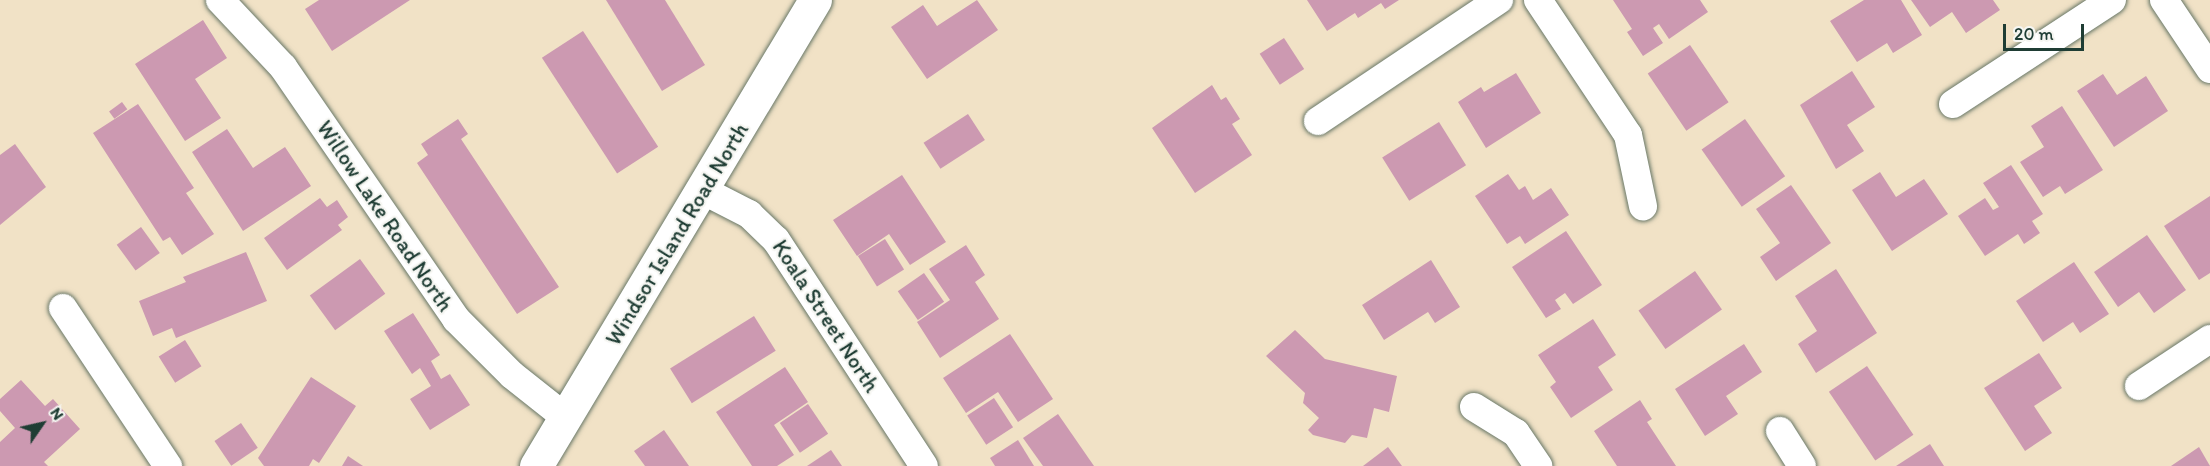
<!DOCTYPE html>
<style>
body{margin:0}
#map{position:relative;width:2210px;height:466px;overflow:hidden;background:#f1e2c6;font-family:Itim,sans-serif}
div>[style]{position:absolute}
.building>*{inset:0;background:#cc99b1;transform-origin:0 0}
.roads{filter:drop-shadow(0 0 2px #687767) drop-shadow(0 0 2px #687767)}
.minor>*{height:28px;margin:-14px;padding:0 14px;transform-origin:14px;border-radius:14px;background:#fff}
.tertiary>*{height:33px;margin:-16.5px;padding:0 16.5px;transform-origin:16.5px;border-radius:16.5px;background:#fff}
span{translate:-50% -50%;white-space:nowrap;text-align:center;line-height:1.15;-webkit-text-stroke:4.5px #f6f6f2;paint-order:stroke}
.street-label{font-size:22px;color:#1f3d34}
.north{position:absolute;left:12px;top:394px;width:60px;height:60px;-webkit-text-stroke:4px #f6f6f2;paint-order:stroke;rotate:56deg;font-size:16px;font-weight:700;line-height:24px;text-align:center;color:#1f3d34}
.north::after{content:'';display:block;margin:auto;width:21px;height:27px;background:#1f3d34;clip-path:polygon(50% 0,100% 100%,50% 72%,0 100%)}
.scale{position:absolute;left:2003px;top:24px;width:81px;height:27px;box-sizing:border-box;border:3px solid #1f3d34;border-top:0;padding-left:8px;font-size:18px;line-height:21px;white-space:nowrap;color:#1f3d34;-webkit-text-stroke:4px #f6f6f2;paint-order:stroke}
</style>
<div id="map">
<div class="building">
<div style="clip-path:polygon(319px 0,410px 0,332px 51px,305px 9px)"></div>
<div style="clip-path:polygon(606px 0,665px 0,705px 65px,662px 91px)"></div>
<div style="clip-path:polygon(977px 0,998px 30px,927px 79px,891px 27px,923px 5px,937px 26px)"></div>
<div style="clip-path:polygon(1307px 0,1399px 0,1385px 9px,1381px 3px,1358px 18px,1355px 13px,1327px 31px)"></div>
<div style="clip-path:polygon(1613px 0,1700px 0,1708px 12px,1669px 39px,1659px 24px,1653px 28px,1663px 43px,1643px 56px,1627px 32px,1632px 29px)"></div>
<div style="clip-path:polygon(1864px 0,1901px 0,1922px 35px,1893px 53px,1887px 43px,1857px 62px,1830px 21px)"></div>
<div style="clip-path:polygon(1911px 0,1993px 0,2000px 10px,1966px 33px,1952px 12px,1930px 27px)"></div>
<div style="clip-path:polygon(203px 20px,227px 58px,195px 79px,221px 118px,185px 141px,135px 64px)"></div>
<div style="left:583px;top:31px;width:138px;height:49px;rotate:57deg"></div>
<div style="left:1284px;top:38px;width:37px;height:29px;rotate:57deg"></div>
<div style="left:1690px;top:45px;width:69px;height:51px;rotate:56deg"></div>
<div style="clip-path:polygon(1852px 71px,1875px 107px,1847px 125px,1864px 151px,1836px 169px,1800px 105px)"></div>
<div style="clip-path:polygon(1516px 73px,1541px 113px,1486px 148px,1458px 102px,1481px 87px,1484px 92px)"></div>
<div style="clip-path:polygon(2103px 74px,2117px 95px,2146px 76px,2168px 111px,2114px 147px,2077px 91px)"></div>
<div style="clip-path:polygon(1212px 85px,1221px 100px,1226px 97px,1240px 119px,1232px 124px,1252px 155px,1195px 193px,1152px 128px)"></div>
<div style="left:122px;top:102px;width:9px;height:16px;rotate:54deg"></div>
<div style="clip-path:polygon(138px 104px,194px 188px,186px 193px,214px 234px,182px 255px,170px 237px,163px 241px,93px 133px)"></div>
<div style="clip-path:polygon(2062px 106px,2103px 170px,2065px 194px,2060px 186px,2043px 197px,2020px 162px,2044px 147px,2031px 126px)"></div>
<div style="left:968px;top:114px;width:31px;height:53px;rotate:57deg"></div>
<div style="clip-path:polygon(458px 119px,468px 134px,461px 139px,559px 287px,517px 314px,417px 163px,428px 155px,421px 144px)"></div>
<div style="left:1745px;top:119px;width:70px;height:53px;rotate:55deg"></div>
<div style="left:1439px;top:122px;width:51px;height:67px;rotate:58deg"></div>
<div style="clip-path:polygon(227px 129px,253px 168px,285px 147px,311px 186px,243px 231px,192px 152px)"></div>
<div style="clip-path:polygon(15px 144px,46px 187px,0 225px,0 155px)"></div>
<div style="clip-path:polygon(2011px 165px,2043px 214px,2032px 221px,2040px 233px,2024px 244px,2018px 234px,1985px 256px,1958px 216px,1985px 198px,1993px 210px,1999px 207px,1983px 183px)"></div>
<div style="clip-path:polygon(1880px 172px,1896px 197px,1924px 179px,1948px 214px,1892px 251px,1852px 190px)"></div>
<div style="clip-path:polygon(1508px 174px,1519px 190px,1525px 186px,1533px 200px,1551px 188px,1569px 215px,1525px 244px,1520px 236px,1507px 244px,1475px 196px)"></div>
<div style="clip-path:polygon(902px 175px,946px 242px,910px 265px,889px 234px,857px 256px,833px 220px)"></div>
<div style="clip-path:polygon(1791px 185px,1831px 243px,1776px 281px,1760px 257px,1780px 243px,1756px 209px)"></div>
<div style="clip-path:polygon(2210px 196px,2210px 273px,2199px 280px,2164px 226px)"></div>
<div style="clip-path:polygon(320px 198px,327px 207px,337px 200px,348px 217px,338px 225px,342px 230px,287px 270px,264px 238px)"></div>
<div style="left:141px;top:227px;width:32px;height:30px;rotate:54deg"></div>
<div style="clip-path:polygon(1566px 231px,1602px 285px,1573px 304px,1565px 293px,1555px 300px,1561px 309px,1546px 318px,1512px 267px)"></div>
<div style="clip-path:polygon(2147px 235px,2186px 290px,2154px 313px,2139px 292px,2118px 307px,2094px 272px)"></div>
<div style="left:885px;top:239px;width:36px;height:32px;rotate:58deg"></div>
<div style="clip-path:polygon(966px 245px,985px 275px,975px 282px,999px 319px,940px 358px,917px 322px,950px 300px,929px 269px)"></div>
<div style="clip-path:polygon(246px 252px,267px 301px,176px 338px,172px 328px,153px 336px,139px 301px,186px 282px,183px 277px)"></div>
<div style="left:360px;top:259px;width:43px;height:62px;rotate:54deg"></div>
<div style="clip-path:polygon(1431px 260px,1460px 307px,1435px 323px,1428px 312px,1384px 340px,1362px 305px)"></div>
<div style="clip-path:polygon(2074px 262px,2109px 314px,2080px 333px,2073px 322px,2043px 342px,2016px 301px)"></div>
<div style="clip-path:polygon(1836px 269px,1877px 333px,1816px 373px,1798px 344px,1817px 331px,1795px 296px)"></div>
<div style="left:1695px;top:271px;width:47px;height:69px;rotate:55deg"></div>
<div style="left:924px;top:273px;width:35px;height:32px;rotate:55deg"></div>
<div style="clip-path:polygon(413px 313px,440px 355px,431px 361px,441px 379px,450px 374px,470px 405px,430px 430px,410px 399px,431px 386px,420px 368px,412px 374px,384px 331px)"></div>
<div style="left:754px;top:316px;width:41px;height:99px;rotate:58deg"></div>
<div style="clip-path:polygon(1593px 319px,1616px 355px,1598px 367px,1613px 390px,1571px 418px,1550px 387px,1556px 382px,1538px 355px)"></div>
<div style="clip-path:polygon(1295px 330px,1325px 359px,1397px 376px,1389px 412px,1374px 408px,1367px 438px,1352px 435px,1345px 443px,1313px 435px,1308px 430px,1319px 418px,1303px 403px,1305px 393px,1266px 356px)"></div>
<div style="clip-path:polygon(1010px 334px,1053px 399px,1018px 422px,998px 392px,966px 413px,943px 378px)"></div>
<div style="left:185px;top:340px;width:31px;height:31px;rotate:58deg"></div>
<div style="clip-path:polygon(1744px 344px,1762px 372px,1726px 396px,1738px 414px,1705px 436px,1675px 389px)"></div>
<div style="clip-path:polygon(2039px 353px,2062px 388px,2034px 406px,2052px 433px,2025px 451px,1984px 388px)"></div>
<div style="left:1867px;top:366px;width:83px;height:46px;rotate:56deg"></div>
<div style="clip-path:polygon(785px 367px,808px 402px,774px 425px,794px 455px,777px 466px,752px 466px,716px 412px)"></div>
<div style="clip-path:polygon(311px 377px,356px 406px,319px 463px,313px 459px,309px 466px,264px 466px,258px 458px)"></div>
<div style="clip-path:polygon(21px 380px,45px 406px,53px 399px,80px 429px,44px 462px,48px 466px,0 466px,0 442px,15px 428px,0 411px,0 399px)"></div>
<div style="left:994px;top:398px;width:35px;height:32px;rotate:57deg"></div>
<div style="clip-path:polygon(1640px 400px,1652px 419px,1647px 422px,1676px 466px,1617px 466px,1594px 431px)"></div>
<div style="left:808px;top:404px;width:36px;height:34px;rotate:56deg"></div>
<div style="clip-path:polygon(1058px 414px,1094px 466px,1043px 466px,1023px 438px)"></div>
<div style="left:241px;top:423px;width:30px;height:32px;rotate:56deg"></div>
<div style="clip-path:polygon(664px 430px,689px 466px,645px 466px,634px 451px)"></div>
<div style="clip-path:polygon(1018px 440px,1034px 466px,995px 466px,990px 458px)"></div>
<div style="clip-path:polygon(1930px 444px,1944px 466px,1896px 466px)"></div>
<div style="clip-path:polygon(1388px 447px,1402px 466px,1363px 466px)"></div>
<div style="clip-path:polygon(2199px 447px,2210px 466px,2171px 466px)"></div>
<div style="clip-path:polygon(831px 450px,842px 466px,807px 466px)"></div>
<div style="clip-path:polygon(348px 456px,363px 466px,342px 466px)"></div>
</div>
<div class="roads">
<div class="minor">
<div style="left:220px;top:0;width:92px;rotate:46.8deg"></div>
<div style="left:283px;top:67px;width:306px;rotate:55.5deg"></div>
<div style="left:456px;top:319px;width:79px;rotate:45deg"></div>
<div style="left:512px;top:375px;width:68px;rotate:38.4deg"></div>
<div style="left:1538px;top:0;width:162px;rotate:56.3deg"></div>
<div style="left:1628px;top:135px;width:73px;rotate:78.1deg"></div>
<div style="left:2164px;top:0;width:83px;rotate:56.3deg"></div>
<div style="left:1953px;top:104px;width:190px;rotate:-33.2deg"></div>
<div style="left:1318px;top:121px;width:218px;rotate:-33.8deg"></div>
<div style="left:704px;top:191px;width:51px;rotate:27.1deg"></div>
<div style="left:749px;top:214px;width:37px;rotate:44deg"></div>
<div style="left:776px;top:240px;width:270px;rotate:56.8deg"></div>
<div style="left:63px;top:308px;width:190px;rotate:56.4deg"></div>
<div style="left:2139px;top:386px;width:85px;rotate:-33.5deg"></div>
<div style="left:1474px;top:407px;width:49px;rotate:31.8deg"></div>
<div style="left:1516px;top:433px;width:40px;rotate:56deg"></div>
<div style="left:1780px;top:431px;width:41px;rotate:57.8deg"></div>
</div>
<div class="tertiary">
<div style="left:536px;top:466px;width:543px;rotate:-59.09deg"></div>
</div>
</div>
<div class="street-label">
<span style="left:385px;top:216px;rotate:56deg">Willow Lake Road North</span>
<span style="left:677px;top:234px;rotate:-59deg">Windsor Island Road North</span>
<span style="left:826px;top:316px;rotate:57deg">Koala Street North</span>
</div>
<div class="north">N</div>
<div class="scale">20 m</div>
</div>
